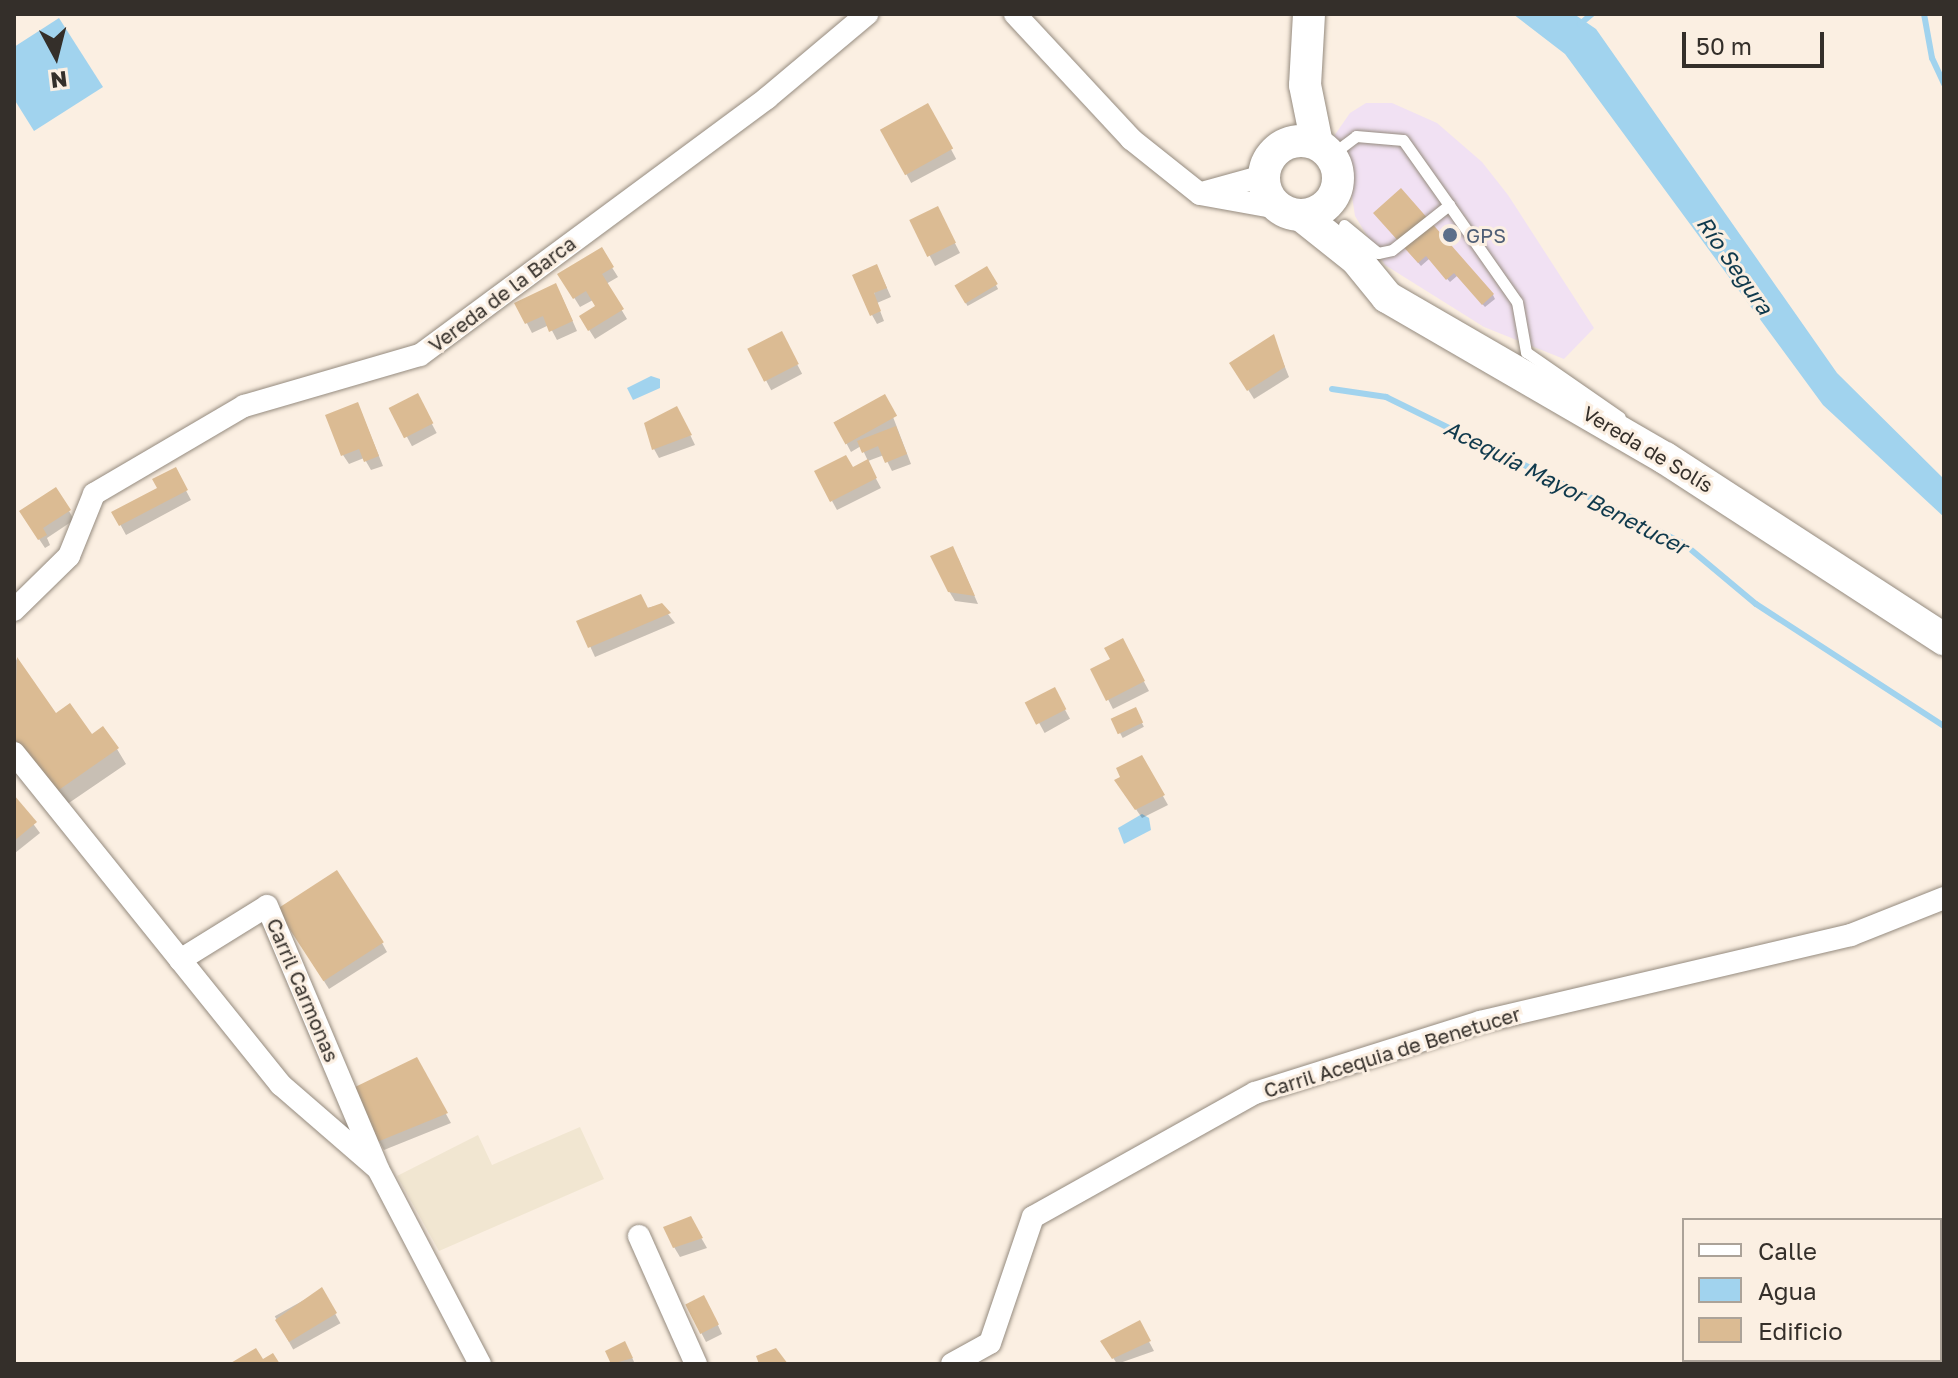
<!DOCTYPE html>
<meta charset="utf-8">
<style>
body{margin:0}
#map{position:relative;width:1958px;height:1378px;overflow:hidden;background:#fbefe2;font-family:"Golos Text",sans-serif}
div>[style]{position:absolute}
.commercial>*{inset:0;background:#f1e1f3}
.industrial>*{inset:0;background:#f1e6d1}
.water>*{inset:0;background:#a1d3ee}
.shadow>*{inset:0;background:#0003;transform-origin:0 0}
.stream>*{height:6px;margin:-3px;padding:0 3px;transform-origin:3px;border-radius:3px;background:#a1d3ee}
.building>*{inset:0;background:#dbbb93;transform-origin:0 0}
.roads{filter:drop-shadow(0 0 2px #958b7f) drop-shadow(0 0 2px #958b7f)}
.lane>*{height:11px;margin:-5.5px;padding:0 5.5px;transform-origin:5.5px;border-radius:5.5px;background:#fff}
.street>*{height:22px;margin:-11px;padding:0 11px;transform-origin:11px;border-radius:11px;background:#fff}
.secondary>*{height:32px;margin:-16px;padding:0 16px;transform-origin:16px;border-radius:16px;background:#fff}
.secondary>.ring{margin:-16px;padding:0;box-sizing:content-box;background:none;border:32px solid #fff;border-radius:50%}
.dots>*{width:22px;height:22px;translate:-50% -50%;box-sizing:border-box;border:4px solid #fbefe2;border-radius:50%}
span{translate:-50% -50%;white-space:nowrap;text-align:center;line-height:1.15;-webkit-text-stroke:6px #fbefe2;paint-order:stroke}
.service-label{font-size:20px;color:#4e5e75}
.left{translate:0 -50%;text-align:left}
.street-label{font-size:20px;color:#342f2a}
.water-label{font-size:22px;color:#0f394c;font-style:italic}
.frame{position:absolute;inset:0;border:16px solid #342f2a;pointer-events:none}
.legend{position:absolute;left:1682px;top:1218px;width:260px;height:144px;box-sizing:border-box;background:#fbefe2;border:2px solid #aba298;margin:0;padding:10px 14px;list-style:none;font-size:24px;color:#342f2a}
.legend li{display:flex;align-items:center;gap:16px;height:40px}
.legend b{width:40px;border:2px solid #aba298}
.north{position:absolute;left:16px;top:16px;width:80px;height:80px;-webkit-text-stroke:6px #fbefe2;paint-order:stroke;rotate:173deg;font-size:22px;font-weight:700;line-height:32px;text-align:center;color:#342f2a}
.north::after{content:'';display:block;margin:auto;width:28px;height:36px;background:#342f2a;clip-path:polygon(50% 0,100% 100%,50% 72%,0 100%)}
.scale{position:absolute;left:1682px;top:32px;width:142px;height:36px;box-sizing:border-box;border:4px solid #342f2a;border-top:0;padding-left:10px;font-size:24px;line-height:28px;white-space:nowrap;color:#342f2a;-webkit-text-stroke:6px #fbefe2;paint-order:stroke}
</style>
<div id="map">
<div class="commercial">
<div style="clip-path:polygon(1366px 103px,1392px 103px,1437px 123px,1482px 162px,1508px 195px,1594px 328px,1564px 359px,1484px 327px,1385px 265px,1355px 216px,1346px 158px,1334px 136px,1350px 113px)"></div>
</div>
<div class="industrial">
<div style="clip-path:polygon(580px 1127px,604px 1179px,439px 1251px,397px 1176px,478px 1135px,492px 1165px)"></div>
</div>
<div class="water">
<div style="clip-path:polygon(1513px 14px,1574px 14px,1596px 29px,1837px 373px,1944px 479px,1944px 517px,1823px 405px,1565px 54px)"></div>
<div style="clip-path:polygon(59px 18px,103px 87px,34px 131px,14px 99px,14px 47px)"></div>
<div style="clip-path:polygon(651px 376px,660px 379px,660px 388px,633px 400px,627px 388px)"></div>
<div style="clip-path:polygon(1142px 814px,1149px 818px,1151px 830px,1124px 844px,1118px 828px)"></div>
</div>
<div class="shadow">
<div style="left:928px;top:106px;width:60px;height:51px;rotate:62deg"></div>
<div style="clip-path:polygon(1375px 213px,1493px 295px,1495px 299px,1485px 307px,1457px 276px,1450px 282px,1429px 259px,1421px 266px)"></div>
<div style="clip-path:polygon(942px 218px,960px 253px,935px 266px,912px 221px)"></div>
<div style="clip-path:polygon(601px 250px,618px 277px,606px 284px,627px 319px,595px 339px,581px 317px,597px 307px,593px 300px,580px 307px,560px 275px)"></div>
<div style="clip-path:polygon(877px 266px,891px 297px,877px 303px,884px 321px,877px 324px,872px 315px)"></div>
<div style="left:987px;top:269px;width:23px;height:35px;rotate:61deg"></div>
<div style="clip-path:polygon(561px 295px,577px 331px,557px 340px,549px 325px,532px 333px,517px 304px)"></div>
<div style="left:781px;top:334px;width:45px;height:35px;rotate:62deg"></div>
<div style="clip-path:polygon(1273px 337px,1289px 377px,1254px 399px,1237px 372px)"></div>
<div style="left:417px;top:396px;width:42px;height:28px;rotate:62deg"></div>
<div style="clip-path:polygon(885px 396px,911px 464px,892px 471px,884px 455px,868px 461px,861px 446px,851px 452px,835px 422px)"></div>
<div style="clip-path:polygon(362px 414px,383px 466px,371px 470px,364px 458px,349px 464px,343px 455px)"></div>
<div style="clip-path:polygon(682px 418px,695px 445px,659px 458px,654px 449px)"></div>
<div style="clip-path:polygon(867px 462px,881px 488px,837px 510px,832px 501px,852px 469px)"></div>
<div style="clip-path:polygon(175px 470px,191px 500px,126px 535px,114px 513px,160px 489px)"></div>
<div style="clip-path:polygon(69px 511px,74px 520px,47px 538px,50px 545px,45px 548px,27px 521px)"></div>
<div style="clip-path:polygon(958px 558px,978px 604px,955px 601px,949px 591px)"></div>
<div style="clip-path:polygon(661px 605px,675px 623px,595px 657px,579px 622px)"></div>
<div style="clip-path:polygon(1122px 641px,1149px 691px,1113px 709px,1093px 670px,1113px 660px)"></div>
<div style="clip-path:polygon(16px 659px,56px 716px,117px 749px,126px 764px,63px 807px,14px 737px)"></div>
<div style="left:1054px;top:690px;width:33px;height:29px;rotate:61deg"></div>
<div style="left:1135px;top:710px;width:19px;height:24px;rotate:62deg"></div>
<div style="clip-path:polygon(1141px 757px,1168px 805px,1142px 818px,1122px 789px)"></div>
<div style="clip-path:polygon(14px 798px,40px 833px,15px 853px,14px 851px)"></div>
<div style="clip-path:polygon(284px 918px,382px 943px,387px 952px,329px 989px)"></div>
<div style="clip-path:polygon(416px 1060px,451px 1123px,384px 1150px,379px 1141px)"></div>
<div style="clip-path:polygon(690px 1218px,707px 1248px,680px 1257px,674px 1247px)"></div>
<div style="left:322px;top:1290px;width:38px;height:54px;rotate:61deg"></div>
<div style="clip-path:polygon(687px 1305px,709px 1306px,722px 1334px,706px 1342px)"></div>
<div style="clip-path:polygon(1139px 1323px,1154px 1351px,1117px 1364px,1103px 1341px)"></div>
<div style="clip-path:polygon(608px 1352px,630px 1353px,635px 1364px,613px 1364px)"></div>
</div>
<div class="stream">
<div style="left:1924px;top:14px;width:45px;rotate:79.7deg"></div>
<div style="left:1932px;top:58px;width:29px;rotate:65deg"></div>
<div style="left:1580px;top:24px;width:16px;rotate:-40deg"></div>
<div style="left:1332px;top:389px;width:55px;rotate:8.4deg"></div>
<div style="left:1386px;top:397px;width:331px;rotate:26.2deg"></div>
<div style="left:1683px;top:543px;width:95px;rotate:39.9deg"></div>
<div style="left:1756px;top:604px;width:224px;rotate:33deg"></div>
</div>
<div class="building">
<div style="left:928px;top:103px;width:52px;height:55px;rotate:61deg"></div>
<div style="clip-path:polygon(1401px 188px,1494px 294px,1482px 305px,1454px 273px,1446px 280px,1426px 256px,1418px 263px,1373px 213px)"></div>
<div style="left:938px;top:206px;width:41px;height:32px;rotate:64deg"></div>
<div style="clip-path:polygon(602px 247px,614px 267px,602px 274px,624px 309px,588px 331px,579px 316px,595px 306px,586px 291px,573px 299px,557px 274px)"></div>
<div style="clip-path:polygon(877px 264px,887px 288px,874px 293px,881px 311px,870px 316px,852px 275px)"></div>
<div style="left:987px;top:266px;width:21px;height:38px;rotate:59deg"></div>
<div style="clip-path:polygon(556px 283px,573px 321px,549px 332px,543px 316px,525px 324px,514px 303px)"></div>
<div style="left:782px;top:331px;width:37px;height:39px;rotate:63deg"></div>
<div style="clip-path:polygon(1274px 334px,1285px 367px,1247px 391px,1229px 363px)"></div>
<div style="left:418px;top:393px;width:34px;height:33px;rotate:63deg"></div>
<div style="left:885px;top:394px;width:25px;height:59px;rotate:61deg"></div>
<div style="clip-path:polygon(358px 402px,379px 456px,364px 462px,359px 449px,341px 456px,325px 415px)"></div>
<div style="clip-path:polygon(677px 406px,692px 435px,652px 450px,644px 423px)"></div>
<div style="clip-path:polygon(896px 426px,907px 454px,885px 463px,878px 446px,862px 453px,857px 441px)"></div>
<div style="clip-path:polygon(846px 455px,853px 467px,868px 459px,877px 478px,830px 502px,814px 471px)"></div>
<div style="clip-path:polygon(176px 467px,188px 490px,119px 526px,111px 512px,157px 488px,152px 479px)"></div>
<div style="clip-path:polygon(56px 487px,71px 510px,43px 528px,47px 535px,38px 540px,19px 511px)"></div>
<div style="clip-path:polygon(953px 546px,975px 596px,948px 592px,930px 556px)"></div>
<div style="clip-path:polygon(641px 594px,648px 608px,662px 603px,671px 613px,588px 648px,576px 621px)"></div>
<div style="clip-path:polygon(1123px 638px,1145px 681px,1106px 701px,1090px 669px,1110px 659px,1104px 648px)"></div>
<div style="clip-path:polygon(17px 657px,56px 713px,70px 703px,92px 734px,103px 726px,119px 748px,53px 794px,14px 738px)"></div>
<div style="left:1055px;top:687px;width:25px;height:34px;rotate:63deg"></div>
<div style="left:1136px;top:707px;width:17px;height:28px;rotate:65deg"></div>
<div style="clip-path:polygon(1142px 755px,1165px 795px,1135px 810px,1114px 780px,1120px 777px,1116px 768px)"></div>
<div style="clip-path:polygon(14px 795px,37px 822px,14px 841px)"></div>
<div style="left:337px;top:870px;width:86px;height:72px;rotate:57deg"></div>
<div style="clip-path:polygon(417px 1057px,448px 1113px,377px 1142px,353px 1088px)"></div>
<div style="clip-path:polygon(691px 1216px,703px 1238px,673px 1248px,663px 1227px)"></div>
<div style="clip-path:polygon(322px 1287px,337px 1313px,289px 1342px,275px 1320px)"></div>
<div style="left:704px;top:1295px;width:33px;height:21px;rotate:63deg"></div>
<div style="clip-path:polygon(1140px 1320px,1151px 1341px,1112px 1359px,1100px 1341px)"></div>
<div style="clip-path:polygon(625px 1341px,633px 1358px,611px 1364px,605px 1351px)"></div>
<div style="clip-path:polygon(256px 1348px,263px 1359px,273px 1353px,280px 1364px,229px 1364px)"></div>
<div style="clip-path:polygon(776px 1348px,788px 1364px,759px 1364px,756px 1356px)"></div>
</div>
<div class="roads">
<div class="lane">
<div style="left:1331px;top:155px;width:31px;rotate:-37deg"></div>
<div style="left:1356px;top:136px;width:47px;rotate:4.9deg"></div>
<div style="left:1403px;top:140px;width:80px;rotate:54.7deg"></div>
<div style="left:1344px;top:225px;width:44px;rotate:39.5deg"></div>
<div style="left:1378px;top:253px;width:14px;rotate:-12deg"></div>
<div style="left:1392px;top:250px;width:73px;rotate:-38.3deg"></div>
<div style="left:1449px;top:205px;width:118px;rotate:55deg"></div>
<div style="left:1517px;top:302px;width:51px;rotate:79.8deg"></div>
<div style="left:1526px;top:352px;width:114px;rotate:34.7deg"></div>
</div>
<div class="street">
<div style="left:1015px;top:14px;width:171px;rotate:47.1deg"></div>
<div style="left:1131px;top:139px;width:88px;rotate:38.6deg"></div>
<div style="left:1200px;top:194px;width:79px;rotate:10.2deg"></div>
<div style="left:1205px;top:192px;width:60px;rotate:-15.4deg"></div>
<div style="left:14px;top:610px;width:77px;rotate:-44.5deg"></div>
<div style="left:69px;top:556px;width:67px;rotate:-68deg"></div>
<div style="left:94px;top:494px;width:174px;rotate:-30.4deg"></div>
<div style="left:244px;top:406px;width:183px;rotate:-16.2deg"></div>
<div style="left:420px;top:355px;width:432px;rotate:-36.5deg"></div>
<div style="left:767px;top:98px;width:131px;rotate:-40deg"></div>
<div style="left:14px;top:753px;width:426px;rotate:51.2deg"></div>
<div style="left:281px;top:1085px;width:128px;rotate:40.9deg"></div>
<div style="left:378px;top:1169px;width:220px;rotate:62.4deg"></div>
<div style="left:180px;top:960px;width:102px;rotate:-31.8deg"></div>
<div style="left:267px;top:906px;width:280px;rotate:67.1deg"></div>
<div style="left:639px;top:1236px;width:140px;rotate:66deg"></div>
<div style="left:952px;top:1364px;width:43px;rotate:-28.9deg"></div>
<div style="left:990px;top:1343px;width:133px;rotate:-71.2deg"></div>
<div style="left:1033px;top:1217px;width:254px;rotate:-29.2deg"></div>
<div style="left:1255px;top:1093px;width:236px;rotate:-17.5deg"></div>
<div style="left:1480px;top:1022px;width:381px;rotate:-13.2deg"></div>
<div style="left:1851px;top:935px;width:100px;rotate:-21.7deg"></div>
</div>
<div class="secondary">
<div style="left:1309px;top:14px;width:71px;rotate:93.2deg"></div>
<div style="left:1305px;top:85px;width:60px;rotate:78.5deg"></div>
<div class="ring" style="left:1264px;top:141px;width:42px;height:42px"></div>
<div style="left:1302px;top:216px;width:69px;rotate:38.5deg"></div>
<div style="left:1356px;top:259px;width:49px;rotate:50.8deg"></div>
<div style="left:1387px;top:297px;width:321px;rotate:30.1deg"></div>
<div style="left:1665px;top:458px;width:333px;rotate:33deg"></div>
</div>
</div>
<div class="dots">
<div style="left:1450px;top:235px;background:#5c6f8a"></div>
</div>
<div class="service-label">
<span class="left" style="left:1466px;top:235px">GPS</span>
</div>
<div class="street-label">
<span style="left:502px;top:294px;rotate:-37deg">Vereda de la Barca</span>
<span style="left:1648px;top:449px;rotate:31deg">Vereda de Solís</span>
<span style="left:303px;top:990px;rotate:67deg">Carril Carmonas</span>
<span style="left:1392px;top:1052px;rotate:-17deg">Carril Acequia de Benetucer</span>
</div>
<div class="water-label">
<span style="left:1735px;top:265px;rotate:55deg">Río Segura</span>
<span style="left:1566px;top:487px;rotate:27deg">Acequia Mayor Benetucer</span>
</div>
<div class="frame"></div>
<ul class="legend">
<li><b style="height:10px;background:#fff"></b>Calle</li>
<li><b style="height:22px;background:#a1d3ee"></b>Agua</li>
<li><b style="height:22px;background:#dbbb93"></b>Edificio</li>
</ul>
<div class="north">N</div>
<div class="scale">50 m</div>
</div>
